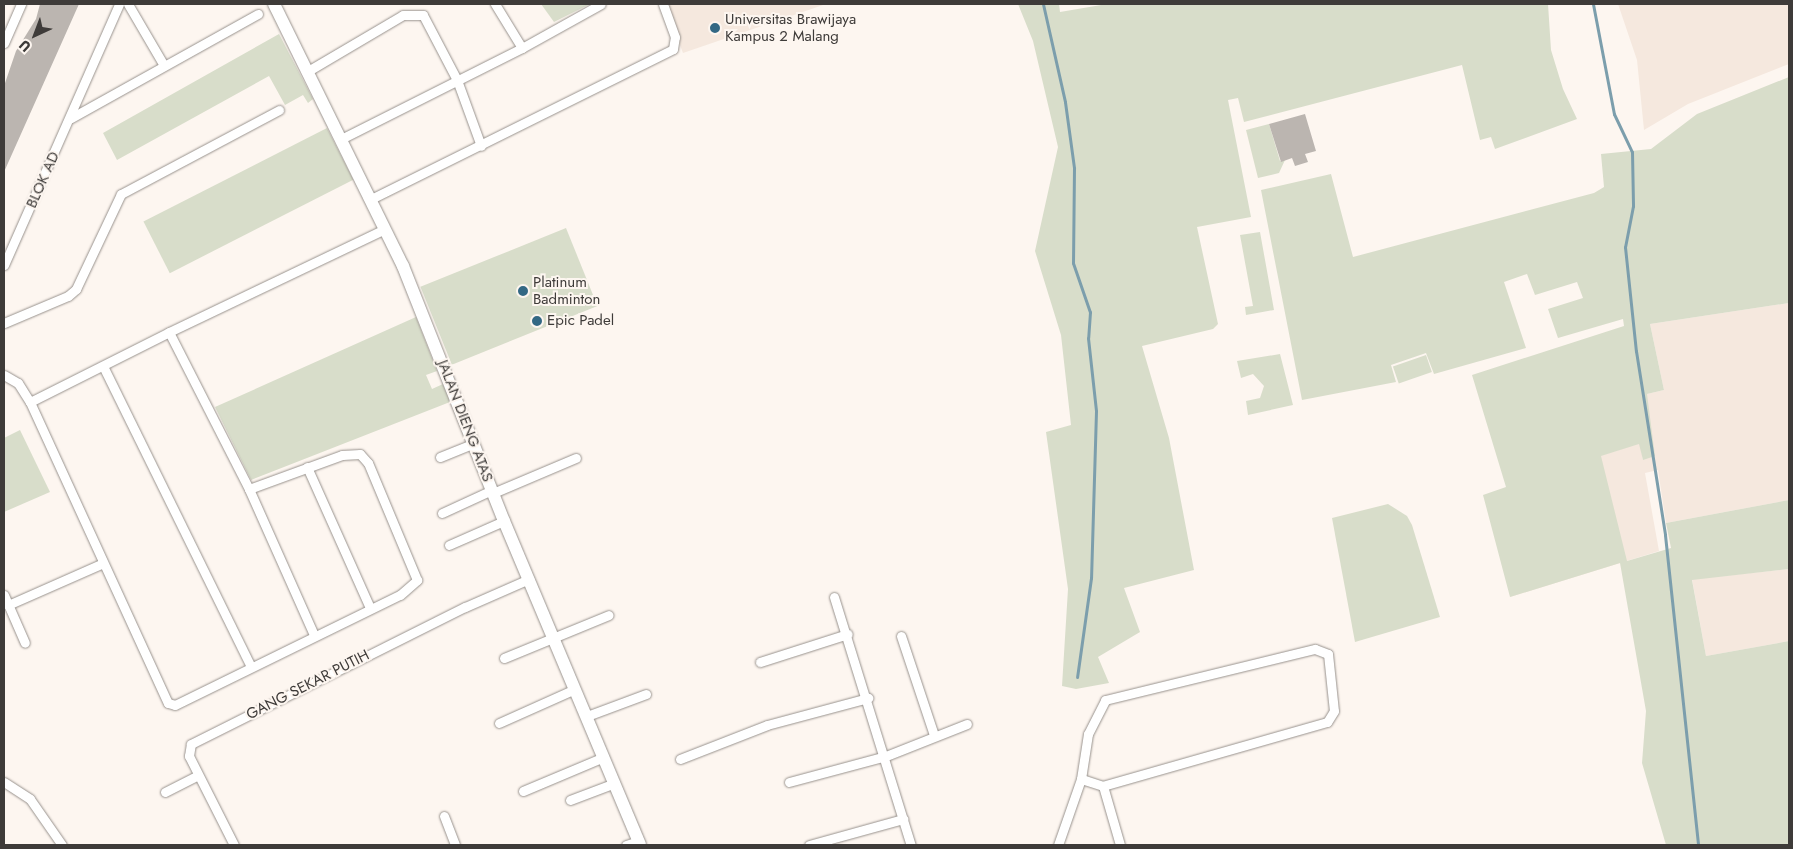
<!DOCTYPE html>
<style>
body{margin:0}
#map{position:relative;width:1793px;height:849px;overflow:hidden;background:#fdf6f0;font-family:Jost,sans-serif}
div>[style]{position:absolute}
.built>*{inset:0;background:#f5e8de}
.green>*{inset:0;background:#d8ddca;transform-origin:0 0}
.stream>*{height:3px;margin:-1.5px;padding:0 1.5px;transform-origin:1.5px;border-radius:1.5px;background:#7c9eac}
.building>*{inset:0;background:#bbb5b0}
.roads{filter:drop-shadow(0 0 1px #98928d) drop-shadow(0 0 1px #98928d)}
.street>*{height:9px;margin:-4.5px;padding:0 4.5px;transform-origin:4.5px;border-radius:4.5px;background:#fff}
.secondary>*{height:12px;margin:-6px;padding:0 6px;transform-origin:6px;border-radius:6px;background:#fff}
.dots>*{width:14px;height:14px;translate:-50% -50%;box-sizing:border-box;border:2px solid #fdf6f0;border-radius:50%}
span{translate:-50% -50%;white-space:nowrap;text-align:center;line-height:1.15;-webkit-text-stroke:4px #fdf6f0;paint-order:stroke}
.poi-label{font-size:15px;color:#3e3b39}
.left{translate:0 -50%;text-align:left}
.street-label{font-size:15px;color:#3e3b39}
.frame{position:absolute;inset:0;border:5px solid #3e3b39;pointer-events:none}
.north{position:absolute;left:10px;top:10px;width:50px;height:50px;-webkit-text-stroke:4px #fdf6f0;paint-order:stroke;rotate:223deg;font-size:14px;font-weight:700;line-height:20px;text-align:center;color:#3e3b39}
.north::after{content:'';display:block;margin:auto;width:18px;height:22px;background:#3e3b39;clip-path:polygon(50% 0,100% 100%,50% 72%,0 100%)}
</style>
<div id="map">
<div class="built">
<div style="clip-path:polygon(665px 4px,826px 4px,683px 53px)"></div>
<div style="clip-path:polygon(1618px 4px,1789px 4px,1789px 64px,1688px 104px,1644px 130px,1637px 60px)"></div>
<div style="clip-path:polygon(1789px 303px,1789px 500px,1666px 523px,1658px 470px,1645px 473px,1659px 551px,1510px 597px,1562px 468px,1640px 443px,1643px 460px,1647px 394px,1664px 390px,1650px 324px)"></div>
<div style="clip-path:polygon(1789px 569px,1789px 641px,1706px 656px,1692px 579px)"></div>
</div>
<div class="green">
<div style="clip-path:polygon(541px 4px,590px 4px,554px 22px)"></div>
<div style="clip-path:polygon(1018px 4px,1059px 4px,1060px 12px,1107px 4px,1548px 4px,1551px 50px,1563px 89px,1577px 119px,1495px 149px,1491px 137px,1480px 140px,1462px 65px,1244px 122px,1238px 98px,1228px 100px,1251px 217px,1197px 227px,1218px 324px,1213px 329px,1142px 346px,1169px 438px,1194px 570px,1124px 588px,1140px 632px,1098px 657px,1109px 683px,1076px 689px,1062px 686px,1068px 589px,1046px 432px,1071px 425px,1061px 335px,1035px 251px,1058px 147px,1033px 41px)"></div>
<div style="clip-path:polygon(279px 34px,313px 99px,308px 103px,303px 95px,285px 105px,269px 76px,117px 160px,103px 133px)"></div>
<div style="clip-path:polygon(1789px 77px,1789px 303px,1650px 324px,1664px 390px,1647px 394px,1655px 456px,1643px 460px,1639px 444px,1601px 456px,1627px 561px,1671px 548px,1666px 523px,1789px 500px,1789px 569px,1692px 580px,1706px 656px,1789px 641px,1789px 845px,1666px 845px,1642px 763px,1646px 711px,1620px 563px,1510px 597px,1483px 495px,1506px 487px,1472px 375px,1624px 326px,1623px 319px,1558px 338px,1548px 309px,1583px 298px,1577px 282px,1535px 295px,1527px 274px,1504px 282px,1526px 348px,1434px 374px,1426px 353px,1391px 365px,1396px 382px,1302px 400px,1261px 190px,1331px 174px,1353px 257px,1594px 193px,1604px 187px,1601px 154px,1651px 149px,1697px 114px)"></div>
<div style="clip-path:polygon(1269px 124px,1280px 161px,1285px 160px,1279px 173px,1258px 178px,1246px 130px)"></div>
<div style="left:327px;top:128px;width:58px;height:206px;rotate:63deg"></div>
<div style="left:566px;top:228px;width:84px;height:157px;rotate:68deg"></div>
<div style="clip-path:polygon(1260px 232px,1274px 310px,1246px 315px,1245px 307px,1253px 306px,1240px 235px)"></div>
<div style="clip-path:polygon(416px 317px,437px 371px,426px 375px,432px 389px,443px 384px,450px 402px,251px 480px,215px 407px)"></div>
<div style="clip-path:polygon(1280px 354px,1293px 405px,1248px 415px,1246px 401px,1260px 398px,1264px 386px,1253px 374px,1241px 378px,1237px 361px)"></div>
<div style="left:1426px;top:355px;width:18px;height:35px;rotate:71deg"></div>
<div style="clip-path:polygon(20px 430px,50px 492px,4px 512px,4px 438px)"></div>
<div style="clip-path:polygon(1388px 504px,1407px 516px,1412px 525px,1440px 617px,1355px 642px,1332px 518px)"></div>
</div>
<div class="stream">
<div style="left:1043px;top:4px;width:100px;rotate:77.3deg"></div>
<div style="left:1065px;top:102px;width:67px;rotate:82.2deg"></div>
<div style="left:1074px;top:168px;width:95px;rotate:90.6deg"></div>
<div style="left:1073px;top:263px;width:52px;rotate:70.9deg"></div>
<div style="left:1090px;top:312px;width:26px;rotate:94deg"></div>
<div style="left:1088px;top:338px;width:73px;rotate:83.7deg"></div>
<div style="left:1096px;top:411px;width:167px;rotate:91.7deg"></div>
<div style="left:1091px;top:578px;width:100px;rotate:98deg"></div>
<div style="left:1593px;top:4px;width:112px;rotate:79.2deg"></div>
<div style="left:1614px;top:114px;width:42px;rotate:64.7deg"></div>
<div style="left:1632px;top:152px;width:54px;rotate:88.9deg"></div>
<div style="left:1633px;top:206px;width:42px;rotate:101deg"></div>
<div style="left:1625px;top:247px;width:105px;rotate:84deg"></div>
<div style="left:1636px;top:351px;width:186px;rotate:81deg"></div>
<div style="left:1665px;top:535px;width:312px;rotate:83.9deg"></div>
</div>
<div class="building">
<div style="clip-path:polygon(40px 4px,79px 4px,4px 172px,4px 86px,16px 51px,36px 19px)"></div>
<div style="clip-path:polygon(1305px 114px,1316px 151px,1305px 154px,1308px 162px,1295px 166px,1292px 158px,1281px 162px,1269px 124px)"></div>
</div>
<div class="roads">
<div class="street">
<div style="left:128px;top:4px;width:69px;rotate:59.7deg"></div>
<div style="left:4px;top:43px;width:43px;rotate:-66.4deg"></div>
<div style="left:522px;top:48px;width:90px;rotate:-29.1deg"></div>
<div style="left:308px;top:71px;width:110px;rotate:-30.5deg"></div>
<div style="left:403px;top:15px;width:20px"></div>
<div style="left:423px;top:15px;width:73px;rotate:62.4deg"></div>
<div style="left:457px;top:80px;width:70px;rotate:70deg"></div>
<div style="left:71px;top:118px;width:214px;rotate:-29.1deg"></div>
<div style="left:341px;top:139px;width:203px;rotate:-26.7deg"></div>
<div style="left:522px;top:48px;width:52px;rotate:-121.5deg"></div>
<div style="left:371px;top:199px;width:337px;rotate:-26.4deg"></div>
<div style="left:673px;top:49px;width:12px;rotate:-81deg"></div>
<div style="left:675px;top:37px;width:35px;rotate:-110deg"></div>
<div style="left:4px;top:265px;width:285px;rotate:-66.2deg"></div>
<div style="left:4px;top:323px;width:69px;rotate:-22.9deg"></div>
<div style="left:68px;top:296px;width:11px;rotate:-41deg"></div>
<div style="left:76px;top:289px;width:105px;rotate:-64.7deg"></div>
<div style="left:121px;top:194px;width:179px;rotate:-28deg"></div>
<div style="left:103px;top:366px;width:335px;rotate:63.8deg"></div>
<div style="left:4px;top:375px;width:16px;rotate:30deg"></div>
<div style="left:18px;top:383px;width:22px;rotate:58deg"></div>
<div style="left:30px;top:402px;width:156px;rotate:-26.7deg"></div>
<div style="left:30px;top:402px;width:331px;rotate:65.4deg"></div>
<div style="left:168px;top:703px;width:7px;rotate:16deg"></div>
<div style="left:175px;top:705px;width:250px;rotate:-26.1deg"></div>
<div style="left:400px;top:595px;width:23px;rotate:-41deg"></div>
<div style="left:417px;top:580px;width:127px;rotate:-112.7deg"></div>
<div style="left:368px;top:463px;width:12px;rotate:-132deg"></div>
<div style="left:360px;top:454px;width:18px;rotate:177deg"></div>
<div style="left:342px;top:455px;width:99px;rotate:159.9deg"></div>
<div style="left:440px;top:457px;width:35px;rotate:-22deg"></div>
<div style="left:307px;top:467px;width:154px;rotate:65.9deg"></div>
<div style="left:493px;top:493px;width:90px;rotate:-22.9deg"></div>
<div style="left:442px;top:513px;width:55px;rotate:-24.7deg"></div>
<div style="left:449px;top:545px;width:60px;rotate:-23.6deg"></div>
<div style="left:4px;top:595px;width:52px;rotate:66.4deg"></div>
<div style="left:834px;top:597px;width:260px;rotate:72.8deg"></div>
<div style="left:8px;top:605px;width:102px;rotate:-23.8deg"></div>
<div style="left:314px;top:635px;width:160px;rotate:-114deg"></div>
<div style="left:249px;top:489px;width:176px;rotate:-117deg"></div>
<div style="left:169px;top:332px;width:239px;rotate:-25.5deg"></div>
<div style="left:901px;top:636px;width:104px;rotate:71.6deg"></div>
<div style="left:504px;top:658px;width:113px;rotate:-22.3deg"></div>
<div style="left:760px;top:662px;width:92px;rotate:-17.7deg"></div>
<div style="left:587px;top:716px;width:63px;rotate:-20.4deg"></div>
<div style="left:499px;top:723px;width:83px;rotate:-24.1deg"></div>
<div style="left:680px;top:759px;width:93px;rotate:-21.3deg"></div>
<div style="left:767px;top:725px;width:105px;rotate:-15deg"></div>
<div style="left:4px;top:782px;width:31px;rotate:33deg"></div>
<div style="left:30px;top:799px;width:56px;rotate:55.2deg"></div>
<div style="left:789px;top:782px;width:100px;rotate:-15deg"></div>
<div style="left:886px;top:756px;width:87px;rotate:-21.6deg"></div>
<div style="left:1103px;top:786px;width:61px;rotate:73.9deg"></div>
<div style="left:523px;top:791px;width:88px;rotate:-22.8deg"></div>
<div style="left:165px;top:792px;width:37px;rotate:-27deg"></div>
<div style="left:570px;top:800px;width:48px;rotate:-20.7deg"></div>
<div style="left:444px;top:816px;width:31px;rotate:69deg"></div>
<div style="left:234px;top:845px;width:100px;rotate:-116.8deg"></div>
<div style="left:189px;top:756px;width:12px;rotate:-81deg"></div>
<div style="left:191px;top:744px;width:306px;rotate:-26.6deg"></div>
<div style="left:465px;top:607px;width:70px;rotate:-23.6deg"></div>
<div style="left:626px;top:845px;width:13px;rotate:-18deg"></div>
<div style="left:809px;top:845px;width:98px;rotate:-15.5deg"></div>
<div style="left:1058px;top:845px;width:70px;rotate:-70.8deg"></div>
<div style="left:1081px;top:779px;width:46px;rotate:-81.2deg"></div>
<div style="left:1088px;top:734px;width:38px;rotate:-63deg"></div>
<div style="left:1105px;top:700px;width:216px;rotate:-13.7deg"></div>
<div style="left:1315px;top:649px;width:14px;rotate:21deg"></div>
<div style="left:1328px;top:654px;width:57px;rotate:84deg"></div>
<div style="left:1334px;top:711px;width:13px;rotate:122deg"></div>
<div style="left:1327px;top:722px;width:233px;rotate:164.1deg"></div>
<div style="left:1103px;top:786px;width:23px;rotate:-162deg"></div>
</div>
<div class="secondary">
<div style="left:274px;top:4px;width:292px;rotate:63.8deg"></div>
<div style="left:403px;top:266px;width:274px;rotate:68.4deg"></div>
<div style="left:504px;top:521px;width:351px;rotate:67.2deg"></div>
</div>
</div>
<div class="dots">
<div style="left:715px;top:28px;background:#336884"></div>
<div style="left:523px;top:291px;background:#336884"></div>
<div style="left:537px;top:321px;background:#336884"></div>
</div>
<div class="poi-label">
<span class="left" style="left:725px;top:28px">Universitas Brawijaya<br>Kampus 2 Malang</span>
<span class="left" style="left:533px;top:291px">Platinum<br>Badminton</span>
<span class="left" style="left:547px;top:321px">Epic Padel</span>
</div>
<div class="street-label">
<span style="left:43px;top:180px;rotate:-66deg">BLOK AD</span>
<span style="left:465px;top:421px;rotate:69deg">JALAN DIENG ATAS</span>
<span style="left:308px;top:685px;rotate:-27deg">GANG SEKAR PUTIH</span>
</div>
<div class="frame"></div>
<div class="north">U</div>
</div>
